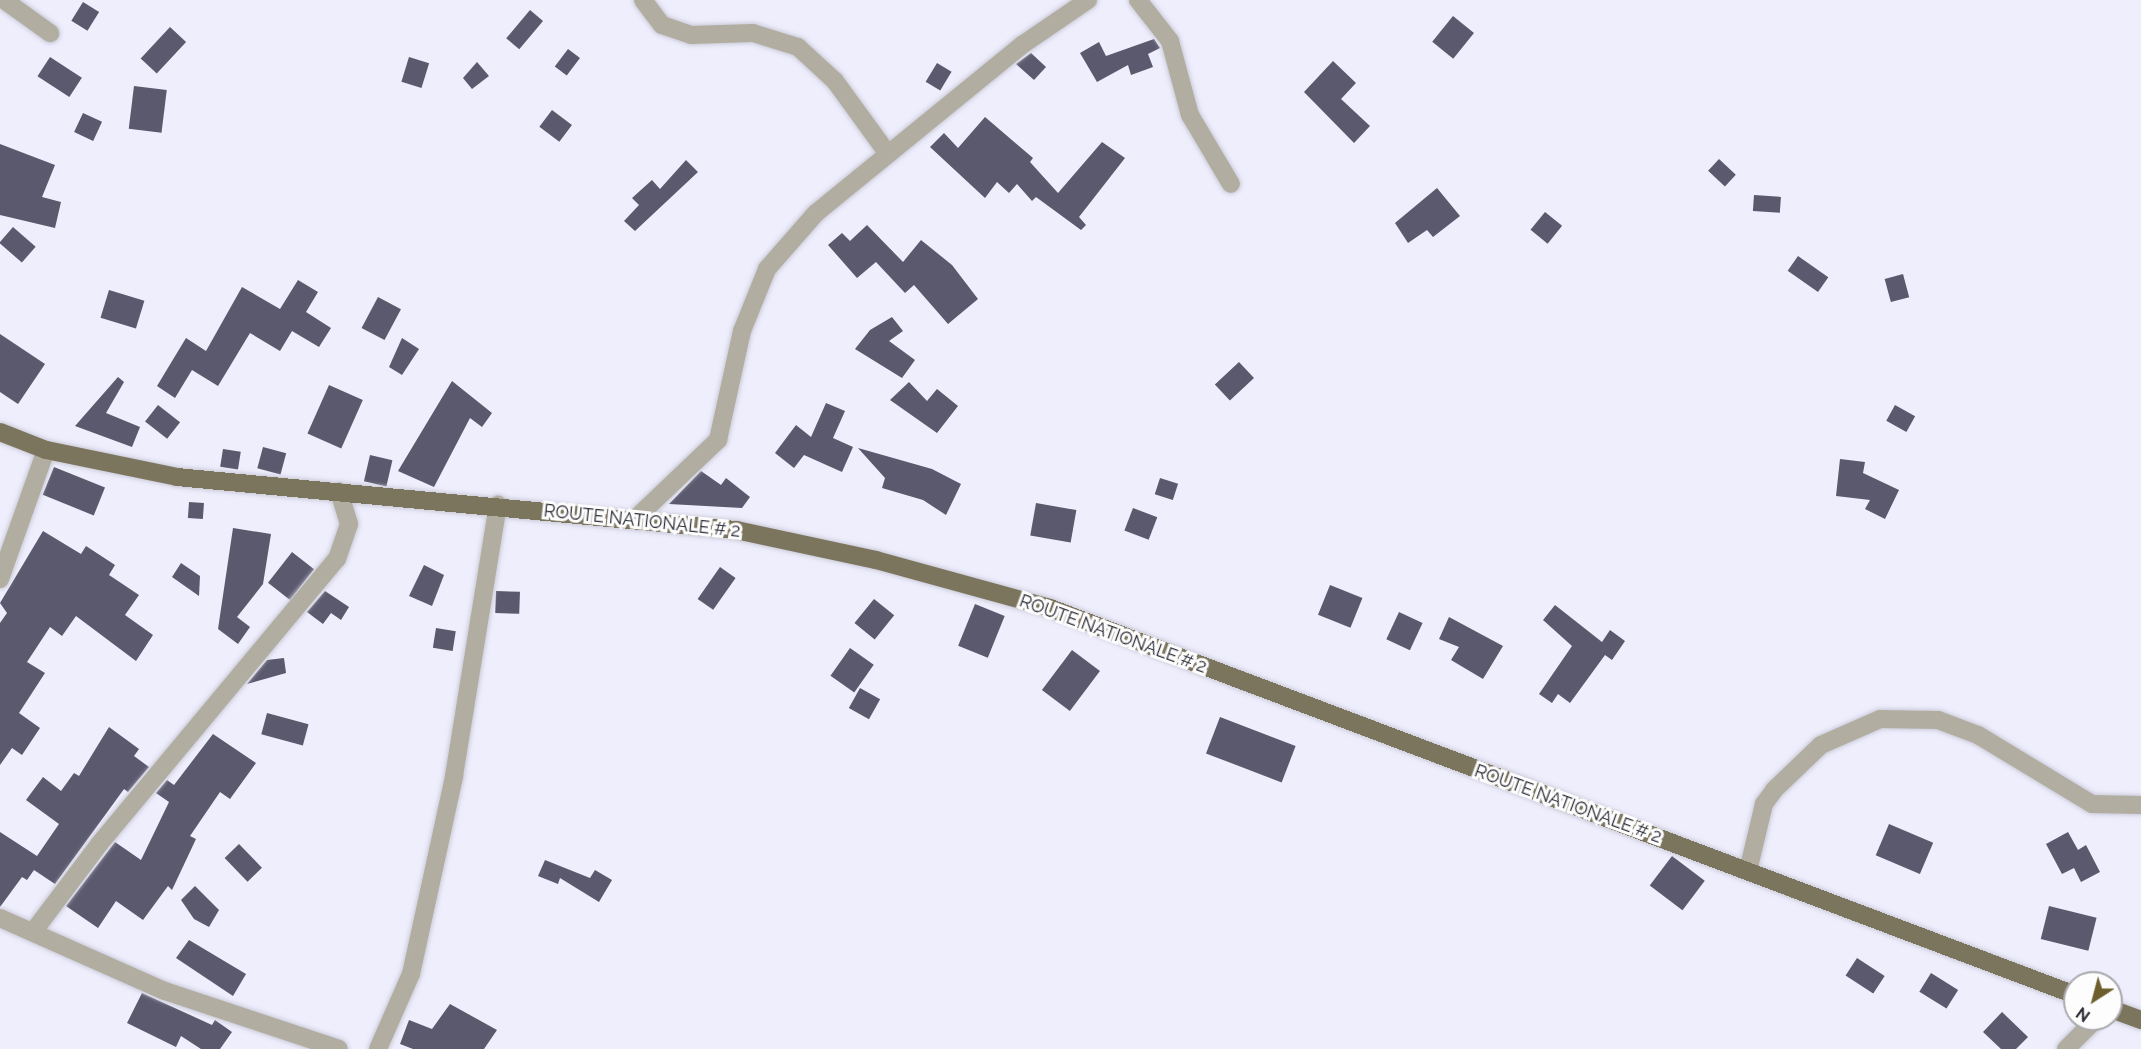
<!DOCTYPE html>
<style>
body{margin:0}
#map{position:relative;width:2141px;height:1049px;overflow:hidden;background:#eeeefd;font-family:Raleway,sans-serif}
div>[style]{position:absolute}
.building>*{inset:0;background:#5a596d;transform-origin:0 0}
.roads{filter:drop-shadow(0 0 2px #cbcbd9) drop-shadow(0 0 2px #cbcbd9)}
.minor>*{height:18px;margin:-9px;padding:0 9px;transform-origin:9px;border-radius:9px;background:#b1ada0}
.major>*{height:18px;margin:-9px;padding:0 9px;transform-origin:9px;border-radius:9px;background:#7c755e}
span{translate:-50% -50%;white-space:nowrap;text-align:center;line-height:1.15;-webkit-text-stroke:6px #fdfdfd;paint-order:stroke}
.street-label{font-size:18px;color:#2e2e37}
.north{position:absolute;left:2063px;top:971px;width:60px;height:60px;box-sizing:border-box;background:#fdfdfd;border:2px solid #aaaaae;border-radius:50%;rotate:216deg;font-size:16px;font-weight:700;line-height:24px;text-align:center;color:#2e2e37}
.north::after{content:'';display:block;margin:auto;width:21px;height:27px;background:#6d5e2c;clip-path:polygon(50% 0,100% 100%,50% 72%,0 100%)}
</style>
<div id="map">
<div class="building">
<div style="left:83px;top:2px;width:19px;height:22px;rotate:32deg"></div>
<div style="left:530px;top:10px;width:17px;height:37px;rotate:40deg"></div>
<div style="left:1453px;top:16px;width:27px;height:33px;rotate:39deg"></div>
<div style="left:170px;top:27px;width:22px;height:43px;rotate:43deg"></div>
<div style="clip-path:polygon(1154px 39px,1160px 48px,1148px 54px,1153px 67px,1131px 75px,1128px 65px,1097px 82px,1080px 53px,1099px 42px,1106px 56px)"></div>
<div style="left:568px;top:49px;width:15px;height:22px;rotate:37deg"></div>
<div style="clip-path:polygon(1031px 53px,1046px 67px,1034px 80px,1016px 64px)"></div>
<div style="left:50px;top:57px;width:38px;height:23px;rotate:33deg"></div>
<div style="left:409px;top:57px;width:21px;height:26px;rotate:17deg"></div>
<div style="clip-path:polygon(1333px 61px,1356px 83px,1341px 99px,1370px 126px,1354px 143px,1304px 92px)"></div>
<div style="clip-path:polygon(477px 62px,489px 76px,472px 89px,463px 78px)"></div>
<div style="left:937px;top:63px;width:17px;height:22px;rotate:31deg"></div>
<div style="left:134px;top:86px;width:33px;height:43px;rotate:7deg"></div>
<div style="left:552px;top:110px;width:25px;height:21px;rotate:37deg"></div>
<div style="left:83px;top:113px;width:21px;height:21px;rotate:25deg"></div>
<div style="clip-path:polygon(985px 117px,1033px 158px,1030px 162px,1058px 193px,1102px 142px,1125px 158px,1079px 217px,1086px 225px,1081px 230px,1036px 197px,1032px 201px,1017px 184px,1009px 193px,997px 182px,985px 198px,930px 147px,944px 133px,958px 148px)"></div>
<div style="clip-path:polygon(0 144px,55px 165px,42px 197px,61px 202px,55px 228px,0 215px)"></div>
<div style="left:1719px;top:159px;width:23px;height:16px;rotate:43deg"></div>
<div style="clip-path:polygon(686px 160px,698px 172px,635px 231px,624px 221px,639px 205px,632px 198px,652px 180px,660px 189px)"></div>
<div style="clip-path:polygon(1437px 188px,1460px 216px,1433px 237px,1427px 230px,1408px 243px,1395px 223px)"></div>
<div style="left:1754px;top:195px;width:27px;height:16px;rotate:4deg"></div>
<div style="left:1545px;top:212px;width:22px;height:23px;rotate:39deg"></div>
<div style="clip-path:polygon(867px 225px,903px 262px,921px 240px,952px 265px,978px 299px,948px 324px,914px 285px,905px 293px,876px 262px,857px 278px,828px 245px,842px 233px,850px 241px)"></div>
<div style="left:13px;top:227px;width:30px;height:21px;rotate:41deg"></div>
<div style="left:1798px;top:256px;width:37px;height:18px;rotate:35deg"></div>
<div style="left:1903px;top:274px;width:24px;height:19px;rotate:75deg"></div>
<div style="clip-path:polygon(298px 280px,318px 292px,306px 312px,331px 328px,319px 347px,292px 331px,280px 351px,250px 333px,218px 386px,192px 370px,175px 398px,157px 386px,186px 338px,206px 351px,242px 287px,280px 309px)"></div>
<div style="left:109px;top:290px;width:37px;height:29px;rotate:17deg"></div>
<div style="left:378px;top:297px;width:26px;height:35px;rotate:28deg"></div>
<div style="clip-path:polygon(892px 317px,903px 331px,889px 341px,915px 360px,902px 378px,855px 349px,870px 330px)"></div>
<div style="clip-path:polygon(0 334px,45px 364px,18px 404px,0 392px)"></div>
<div style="clip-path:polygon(402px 338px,419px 349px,402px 375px,389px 367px)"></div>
<div style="left:1239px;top:362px;width:22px;height:33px;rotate:47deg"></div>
<div style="clip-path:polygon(118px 377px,124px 382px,106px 413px,140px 427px,132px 447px,75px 426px)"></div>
<div style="clip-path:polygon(452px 381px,492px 413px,482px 427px,470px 418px,434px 487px,398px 471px)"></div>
<div style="clip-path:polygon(909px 382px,927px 401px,937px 389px,958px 406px,937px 433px,890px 400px)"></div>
<div style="left:329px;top:385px;width:37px;height:53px;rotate:24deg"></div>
<div style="clip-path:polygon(826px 403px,845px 411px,833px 438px,853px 447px,842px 472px,804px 455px,794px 468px,775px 453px,796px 425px,811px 437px)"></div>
<div style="left:158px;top:405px;width:28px;height:21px;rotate:38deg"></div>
<div style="left:1895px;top:405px;width:23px;height:18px;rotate:29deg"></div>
<div style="left:263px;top:447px;width:24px;height:22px;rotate:15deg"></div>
<div style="clip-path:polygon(858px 448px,932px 469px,961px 484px,946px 515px,923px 500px,882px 488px,885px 478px)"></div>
<div style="left:223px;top:449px;width:18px;height:18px;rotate:9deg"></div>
<div style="left:370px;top:455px;width:23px;height:27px;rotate:13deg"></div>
<div style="clip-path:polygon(1840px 459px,1865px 462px,1863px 473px,1899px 490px,1885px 519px,1865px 509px,1870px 500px,1836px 496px)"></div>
<div style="left:54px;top:467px;width:55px;height:30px;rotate:22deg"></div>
<div style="clip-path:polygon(701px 471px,721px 485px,726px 478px,750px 497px,742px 508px,669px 504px)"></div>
<div style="left:1160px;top:478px;width:19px;height:17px;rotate:18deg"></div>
<div style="left:189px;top:502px;width:15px;height:16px;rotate:4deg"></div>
<div style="left:1036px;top:503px;width:41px;height:33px;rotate:10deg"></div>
<div style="left:1133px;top:508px;width:26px;height:24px;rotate:21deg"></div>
<div style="clip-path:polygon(233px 528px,271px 534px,263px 584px,237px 617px,250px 627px,238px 644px,218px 629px)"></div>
<div style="clip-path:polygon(43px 531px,81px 554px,86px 546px,115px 565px,109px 575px,139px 595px,125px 615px,153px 635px,136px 661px,76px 616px,62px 636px,50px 627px,27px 662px,45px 673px,19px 713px,40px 728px,22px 755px,12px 748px,0 765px,0 623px,7px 613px,0 603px)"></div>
<div style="left:292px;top:552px;width:28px;height:39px;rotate:38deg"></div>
<div style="clip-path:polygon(181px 563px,200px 576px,199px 596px,172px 577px)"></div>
<div style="clip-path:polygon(424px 565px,444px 575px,432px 606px,409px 596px)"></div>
<div style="left:720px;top:567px;width:19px;height:39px;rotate:35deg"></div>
<div style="left:1330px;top:585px;width:35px;height:32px;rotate:22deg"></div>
<div style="clip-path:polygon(325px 591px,349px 607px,341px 620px,331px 613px,323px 624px,307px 612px)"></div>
<div style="left:496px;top:591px;width:24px;height:22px;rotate:2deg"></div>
<div style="left:874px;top:599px;width:26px;height:31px;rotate:39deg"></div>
<div style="left:975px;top:604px;width:32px;height:45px;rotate:22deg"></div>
<div style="clip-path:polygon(1555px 605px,1602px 642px,1610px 630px,1625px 641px,1612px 660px,1605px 655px,1570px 703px,1558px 694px,1552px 703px,1539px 694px,1572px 646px,1543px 620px)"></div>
<div style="left:1399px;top:612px;width:26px;height:30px;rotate:25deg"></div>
<div style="clip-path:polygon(1449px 617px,1503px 646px,1483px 679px,1451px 660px,1459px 647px,1439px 639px)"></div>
<div style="left:436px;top:628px;width:20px;height:20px;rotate:9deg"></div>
<div style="left:850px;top:648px;width:29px;height:34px;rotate:35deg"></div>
<div style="left:1072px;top:650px;width:35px;height:50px;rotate:37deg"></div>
<div style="clip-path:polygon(284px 658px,286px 673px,247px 684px,267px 660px)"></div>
<div style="left:860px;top:688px;width:23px;height:23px;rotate:29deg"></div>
<div style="left:267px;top:713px;width:43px;height:22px;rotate:15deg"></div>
<div style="left:1220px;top:717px;width:81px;height:39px;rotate:21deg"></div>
<div style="clip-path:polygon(109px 727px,139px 749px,134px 756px,149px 767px,128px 792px,124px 789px,55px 884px,34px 870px,27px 880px,22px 877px,0 907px,0 832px,37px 856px,59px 824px,26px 800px,43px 777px,61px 791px,74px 773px,79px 776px)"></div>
<div style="clip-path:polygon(213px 734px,256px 763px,230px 799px,220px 792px,190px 836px,196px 839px,172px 890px,168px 886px,143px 920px,116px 901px,98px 928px,66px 906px,115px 842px,141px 860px,169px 802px,156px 793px,167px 780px,174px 785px)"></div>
<div style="left:1889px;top:824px;width:48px;height:34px;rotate:23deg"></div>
<div style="clip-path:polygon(2068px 832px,2078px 850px,2086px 845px,2100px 872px,2081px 882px,2074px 868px,2062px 874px,2046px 844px)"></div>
<div style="left:239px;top:844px;width:33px;height:20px;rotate:46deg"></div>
<div style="left:1672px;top:856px;width:41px;height:37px;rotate:37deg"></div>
<div style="clip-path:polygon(545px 860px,590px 878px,595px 870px,612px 880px,599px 902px,560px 878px,558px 884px,538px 876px)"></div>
<div style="clip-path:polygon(195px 886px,219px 910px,209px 927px,194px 919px,181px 900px)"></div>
<div style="left:2049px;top:906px;width:49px;height:34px;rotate:14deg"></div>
<div style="clip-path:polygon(189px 940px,246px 974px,233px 996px,176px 958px)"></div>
<div style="left:1857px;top:958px;width:33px;height:21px;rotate:33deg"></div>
<div style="left:1931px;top:973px;width:32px;height:22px;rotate:32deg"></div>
<div style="clip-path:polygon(142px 993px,212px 1025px,215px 1020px,232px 1032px,220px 1049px,201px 1049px,181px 1036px,176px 1047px,127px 1023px)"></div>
<div style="clip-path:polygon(450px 1004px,497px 1030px,484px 1049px,413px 1049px,400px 1044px,409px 1020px,432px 1029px)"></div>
<div style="clip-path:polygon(2002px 1012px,2028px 1037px,2016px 1049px,2001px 1049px,1983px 1032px)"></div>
</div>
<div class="roads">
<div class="minor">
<div style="left:4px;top:0;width:57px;rotate:35.7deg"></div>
<div style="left:643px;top:0;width:31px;rotate:53deg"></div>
<div style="left:662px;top:25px;width:31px;rotate:19deg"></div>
<div style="left:691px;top:35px;width:62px;rotate:-1.8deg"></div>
<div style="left:753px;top:33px;width:47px;rotate:17.3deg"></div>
<div style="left:798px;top:47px;width:50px;rotate:42.6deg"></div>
<div style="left:835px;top:81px;width:90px;rotate:54deg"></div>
<div style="left:1138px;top:0;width:52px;rotate:52deg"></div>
<div style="left:1170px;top:41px;width:77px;rotate:74.9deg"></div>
<div style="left:1190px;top:115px;width:80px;rotate:59.3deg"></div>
<div style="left:635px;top:519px;width:115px;rotate:-43.6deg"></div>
<div style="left:718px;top:440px;width:112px;rotate:-77.6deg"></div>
<div style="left:742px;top:331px;width:67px;rotate:-68deg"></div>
<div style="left:767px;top:269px;width:74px;rotate:-48.8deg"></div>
<div style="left:816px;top:213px;width:266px;rotate:-39.2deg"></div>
<div style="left:1022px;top:45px;width:80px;rotate:-34.3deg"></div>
<div style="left:0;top:579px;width:137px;rotate:-70.4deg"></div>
<div style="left:1748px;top:871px;width:69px;rotate:-76.6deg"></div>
<div style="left:1764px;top:804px;width:17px;rotate:-54deg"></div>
<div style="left:1774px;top:790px;width:65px;rotate:-43.8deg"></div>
<div style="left:1821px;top:745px;width:64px;rotate:-23.8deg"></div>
<div style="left:1880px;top:719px;width:58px;rotate:1deg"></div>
<div style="left:1938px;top:720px;width:43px;rotate:20.6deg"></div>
<div style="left:1978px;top:735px;width:133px;rotate:31.2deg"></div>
<div style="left:2092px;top:804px;width:49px;rotate:1.2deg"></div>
<div style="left:0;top:918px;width:180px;rotate:23.9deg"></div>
<div style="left:165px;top:991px;width:183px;rotate:18.4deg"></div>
<div style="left:33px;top:932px;width:111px;rotate:-53deg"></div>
<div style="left:100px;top:843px;width:370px;rotate:-50.2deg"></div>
<div style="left:337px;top:559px;width:37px;rotate:-71deg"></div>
<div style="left:349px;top:524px;width:34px;rotate:-107deg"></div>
<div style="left:378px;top:1049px;width:82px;rotate:-66.3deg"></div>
<div style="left:411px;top:974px;width:203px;rotate:-77.7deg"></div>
<div style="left:454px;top:776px;width:275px;rotate:-80.8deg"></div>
<div style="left:2066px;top:1049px;width:42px;rotate:-45deg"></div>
</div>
<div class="major">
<div style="left:0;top:432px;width:49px;rotate:21.4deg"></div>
<div style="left:46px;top:450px;width:134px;rotate:11.6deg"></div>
<div style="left:177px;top:477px;width:562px;rotate:5.42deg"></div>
<div style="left:736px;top:530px;width:143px;rotate:12.1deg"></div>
<div style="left:876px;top:560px;width:180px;rotate:15.4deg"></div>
<div style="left:1050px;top:608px;width:1096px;rotate:20.68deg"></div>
<div style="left:2111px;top:1009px;width:32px;rotate:20deg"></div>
</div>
</div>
<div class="street-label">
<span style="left:642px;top:521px;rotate:6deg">ROUTE NATIONALE # 2</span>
<span style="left:1113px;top:634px;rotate:20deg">ROUTE NATIONALE # 2</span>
<span style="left:1568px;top:804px;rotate:20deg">ROUTE NATIONALE # 2</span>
</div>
<div class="north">N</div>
</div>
